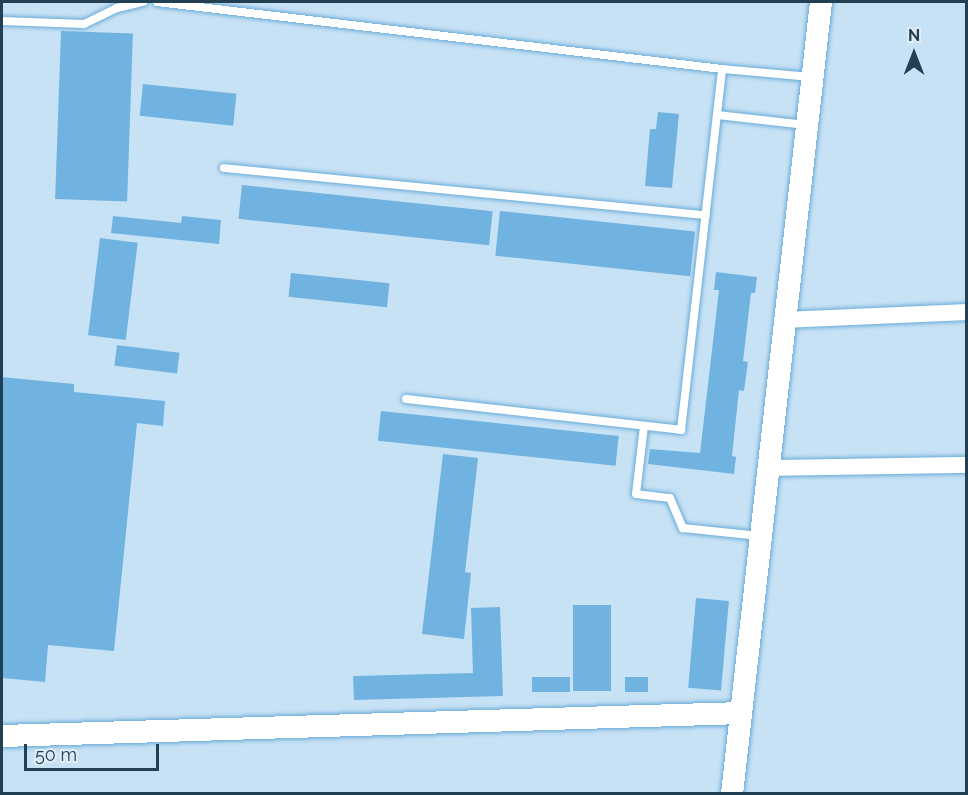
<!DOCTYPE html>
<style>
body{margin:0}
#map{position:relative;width:968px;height:795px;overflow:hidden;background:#c8e2f5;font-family:Raleway,sans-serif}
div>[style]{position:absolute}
.building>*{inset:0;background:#70b3e0;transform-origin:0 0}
.roads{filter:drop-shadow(0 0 2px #69abd8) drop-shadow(0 0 2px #69abd8)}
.lane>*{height:8px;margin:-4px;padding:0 4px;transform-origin:4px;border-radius:4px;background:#fff}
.street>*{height:16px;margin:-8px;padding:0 8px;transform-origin:8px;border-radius:8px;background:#fff}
.secondary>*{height:22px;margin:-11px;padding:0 11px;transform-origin:11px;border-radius:11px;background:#fff}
span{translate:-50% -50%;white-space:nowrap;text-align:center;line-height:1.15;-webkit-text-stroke:4.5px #e0edf7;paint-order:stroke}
.frame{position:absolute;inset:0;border:3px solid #233f52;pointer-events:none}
.north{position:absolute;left:884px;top:24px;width:60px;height:60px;-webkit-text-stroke:4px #e0edf7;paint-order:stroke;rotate:0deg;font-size:16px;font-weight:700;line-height:24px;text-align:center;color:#233f52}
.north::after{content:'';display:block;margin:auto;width:21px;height:27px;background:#233f52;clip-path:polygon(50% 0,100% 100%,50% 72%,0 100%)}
.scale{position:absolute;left:24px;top:744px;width:135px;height:27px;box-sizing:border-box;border:3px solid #233f52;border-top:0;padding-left:8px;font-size:18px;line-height:21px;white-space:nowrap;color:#233f52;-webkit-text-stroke:4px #e0edf7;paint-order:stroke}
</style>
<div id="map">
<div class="building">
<div style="left:61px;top:31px;width:72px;height:168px;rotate:2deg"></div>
<div style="left:143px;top:84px;width:94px;height:32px;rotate:6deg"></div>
<div style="clip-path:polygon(658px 112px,679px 114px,672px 188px,645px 186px,650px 129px,656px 129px)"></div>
<div style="left:242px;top:185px;width:252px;height:34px;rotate:6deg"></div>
<div style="left:500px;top:211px;width:196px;height:45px;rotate:6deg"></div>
<div style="clip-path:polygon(113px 216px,181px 223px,182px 216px,221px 220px,219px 244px,111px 233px)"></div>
<div style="left:100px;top:238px;width:38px;height:98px;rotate:7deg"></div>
<div style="clip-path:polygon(716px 272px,757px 277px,755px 293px,751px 293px,743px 361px,748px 362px,744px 391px,739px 390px,732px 456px,736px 457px,734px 474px,648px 464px,650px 449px,700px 453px,719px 290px,714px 290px)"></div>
<div style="left:291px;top:273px;width:99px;height:24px;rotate:6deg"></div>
<div style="left:117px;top:345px;width:63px;height:21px;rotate:7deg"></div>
<div style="clip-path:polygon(2px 377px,74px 384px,74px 392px,165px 401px,163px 426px,137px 423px,114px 651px,48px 645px,45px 682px,2px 678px)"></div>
<div style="left:381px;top:411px;width:239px;height:30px;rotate:6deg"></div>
<div style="clip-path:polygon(443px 454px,478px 458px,465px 572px,471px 573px,464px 639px,422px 634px)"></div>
<div style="left:696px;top:598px;width:33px;height:90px;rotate:5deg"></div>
<div style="left:573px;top:605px;width:38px;height:86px"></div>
<div style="clip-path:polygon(500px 607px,503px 696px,354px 700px,353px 676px,473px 673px,471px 608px)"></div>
<div style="left:570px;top:677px;width:15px;height:38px;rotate:90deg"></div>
<div style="left:625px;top:677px;width:23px;height:15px"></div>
</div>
<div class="roads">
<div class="lane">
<div style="left:157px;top:2px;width:569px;rotate:6.76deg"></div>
<div style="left:2px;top:21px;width:82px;rotate:2.1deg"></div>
<div style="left:84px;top:24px;width:37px;rotate:-26deg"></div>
<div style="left:117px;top:8px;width:27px;rotate:-13deg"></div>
<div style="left:717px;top:115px;width:90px;rotate:6.4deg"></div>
<div style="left:224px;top:168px;width:484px;rotate:5.6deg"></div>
<div style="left:406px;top:399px;width:277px;rotate:6.4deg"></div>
<div style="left:681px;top:430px;width:363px;rotate:-83.5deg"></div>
<div style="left:722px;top:69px;width:88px;rotate:5.2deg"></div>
<div style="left:644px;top:426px;width:68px;rotate:96.7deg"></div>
<div style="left:636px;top:494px;width:34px;rotate:7deg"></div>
<div style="left:670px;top:498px;width:33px;rotate:67deg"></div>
<div style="left:683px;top:528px;width:77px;rotate:5.9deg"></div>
</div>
<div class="street">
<div style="left:785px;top:320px;width:181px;rotate:-2.5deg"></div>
<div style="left:768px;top:468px;width:198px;rotate:-0.9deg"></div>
</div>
<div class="secondary">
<div style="left:2px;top:736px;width:739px;rotate:-1.78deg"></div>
<div style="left:732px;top:794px;width:797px;rotate:-83.59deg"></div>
</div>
</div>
<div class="frame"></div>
<div class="north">N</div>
<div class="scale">50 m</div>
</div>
